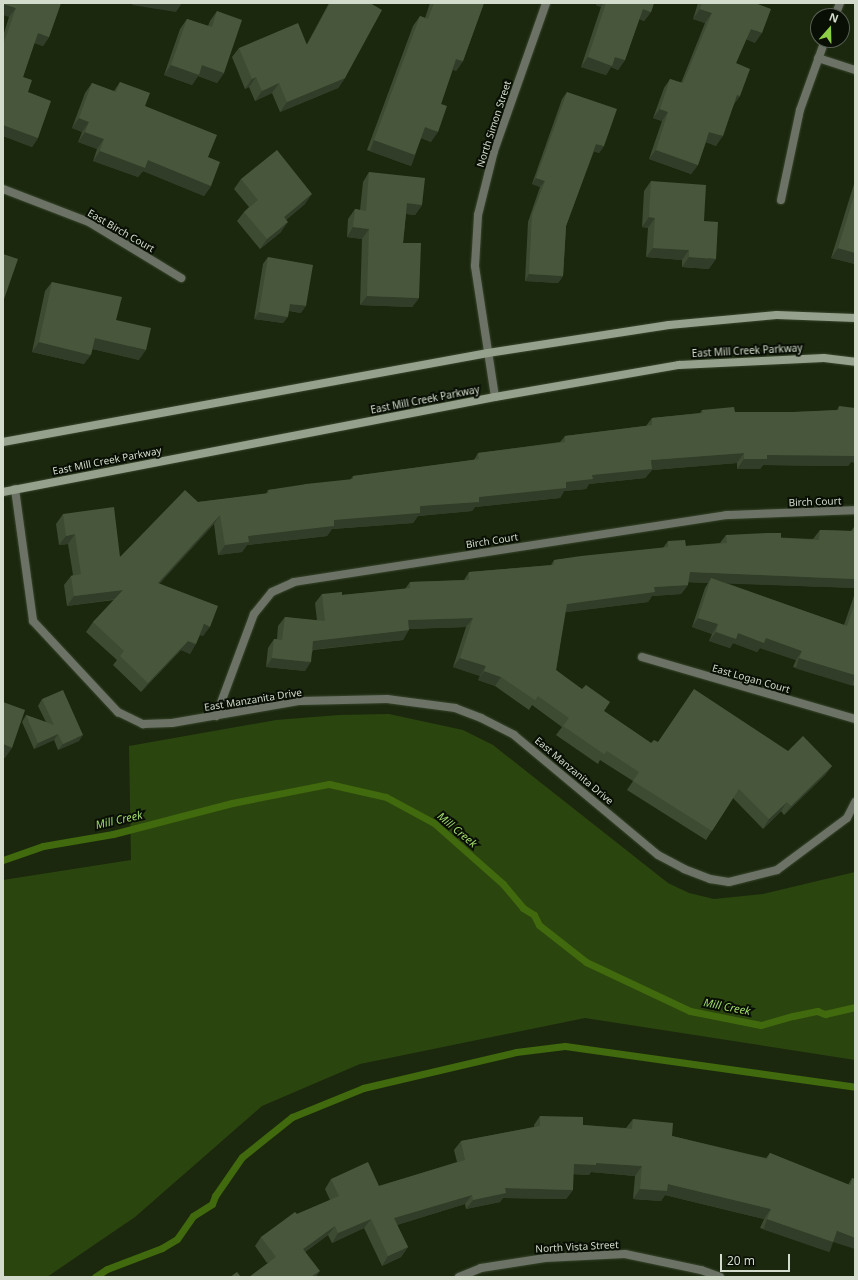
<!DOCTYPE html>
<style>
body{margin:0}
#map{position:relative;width:858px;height:1280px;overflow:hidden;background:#1b280e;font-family:"Noto Sans",sans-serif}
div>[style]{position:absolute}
.green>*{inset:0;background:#2b450e}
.stream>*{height:7px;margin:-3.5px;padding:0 3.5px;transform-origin:3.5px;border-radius:3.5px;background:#41690d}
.roads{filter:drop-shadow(0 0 1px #38452c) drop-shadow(0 0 1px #38452c)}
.street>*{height:8px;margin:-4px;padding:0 4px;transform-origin:4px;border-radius:4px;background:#6c7366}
.secondary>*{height:8px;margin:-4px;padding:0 4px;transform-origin:4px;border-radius:4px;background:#95a18c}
.wall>*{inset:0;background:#3e4b33}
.shaded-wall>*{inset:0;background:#323d29;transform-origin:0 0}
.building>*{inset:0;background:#48573b}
span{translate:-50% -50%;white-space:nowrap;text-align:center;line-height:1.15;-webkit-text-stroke:4px #090f05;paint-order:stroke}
.street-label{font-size:10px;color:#d3dccc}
.water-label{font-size:11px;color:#a1da6b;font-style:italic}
.frame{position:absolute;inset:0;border:4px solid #d3dccc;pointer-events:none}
.north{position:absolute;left:810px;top:8px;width:40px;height:40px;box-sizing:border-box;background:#090f05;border:1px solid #5a6155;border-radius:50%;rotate:20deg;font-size:11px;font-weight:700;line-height:16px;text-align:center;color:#d3dccc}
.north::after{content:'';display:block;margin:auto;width:14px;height:18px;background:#8cce45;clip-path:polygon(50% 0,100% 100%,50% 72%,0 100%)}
.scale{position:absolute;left:720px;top:1254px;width:70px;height:18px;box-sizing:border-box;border:2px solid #d3dccc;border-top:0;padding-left:5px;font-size:12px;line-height:14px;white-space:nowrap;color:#d3dccc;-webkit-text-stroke:3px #090f05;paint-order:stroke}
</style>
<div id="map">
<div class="green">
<div style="clip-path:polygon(389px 714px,463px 730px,493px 745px,668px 883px,689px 893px,714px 899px,763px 894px,855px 872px,855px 1060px,585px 1018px,360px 1064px,262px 1106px,135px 1217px,47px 1277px,3px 1277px,3px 880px,131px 860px,129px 746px,276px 720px,339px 715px)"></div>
</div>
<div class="stream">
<div style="left:3px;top:860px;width:42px;rotate:-19.3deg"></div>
<div style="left:43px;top:846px;width:71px;rotate:-9.7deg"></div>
<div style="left:113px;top:834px;width:123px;rotate:-14.6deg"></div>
<div style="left:232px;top:803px;width:99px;rotate:-11.1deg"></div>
<div style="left:329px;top:784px;width:58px;rotate:12.8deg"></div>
<div style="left:386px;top:797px;width:55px;rotate:28.4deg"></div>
<div style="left:434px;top:823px;width:92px;rotate:41.5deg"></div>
<div style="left:503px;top:884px;width:31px;rotate:50deg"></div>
<div style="left:523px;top:908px;width:13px;rotate:32deg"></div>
<div style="left:534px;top:915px;width:11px;rotate:63deg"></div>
<div style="left:539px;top:925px;width:60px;rotate:38.2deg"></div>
<div style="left:586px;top:962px;width:115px;rotate:25.2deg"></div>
<div style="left:690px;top:1011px;width:72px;rotate:11.2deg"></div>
<div style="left:761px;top:1025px;width:33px;rotate:-16deg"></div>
<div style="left:793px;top:1016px;width:25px;rotate:-12deg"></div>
<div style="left:817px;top:1011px;width:9px;rotate:21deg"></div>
<div style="left:825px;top:1014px;width:31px;rotate:-13deg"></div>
<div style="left:95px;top:1277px;width:14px;rotate:-34deg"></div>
<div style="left:107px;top:1269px;width:59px;rotate:-20.9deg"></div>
<div style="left:162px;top:1248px;width:17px;rotate:-31deg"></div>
<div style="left:177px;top:1239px;width:28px;rotate:-55deg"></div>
<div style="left:193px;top:1216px;width:22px;rotate:-32deg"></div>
<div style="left:212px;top:1204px;width:9px;rotate:-69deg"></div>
<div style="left:215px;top:1196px;width:47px;rotate:-55.3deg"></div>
<div style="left:242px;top:1157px;width:64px;rotate:-38.7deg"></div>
<div style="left:292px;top:1117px;width:77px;rotate:-22.2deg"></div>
<div style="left:363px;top:1088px;width:157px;rotate:-13.2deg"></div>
<div style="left:516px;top:1052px;width:49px;rotate:-7deg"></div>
<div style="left:565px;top:1046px;width:293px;rotate:8deg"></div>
</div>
<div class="roads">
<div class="street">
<div style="left:835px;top:16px;width:14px;rotate:-69deg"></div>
<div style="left:818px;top:58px;width:39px;rotate:18deg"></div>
<div style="left:3px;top:189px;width:92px;rotate:21deg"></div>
<div style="left:89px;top:222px;width:108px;rotate:31.3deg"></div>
<div style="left:781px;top:200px;width:92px;rotate:-78.1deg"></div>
<div style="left:800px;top:110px;width:74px;rotate:-70.3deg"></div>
<div style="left:495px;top:397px;width:133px;rotate:-98.7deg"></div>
<div style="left:475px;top:266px;width:51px;rotate:-86.6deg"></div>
<div style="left:478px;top:215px;width:66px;rotate:-76deg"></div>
<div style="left:494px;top:151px;width:157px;rotate:-70.6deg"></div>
<div style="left:15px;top:489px;width:133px;rotate:82.2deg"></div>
<div style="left:33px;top:621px;width:125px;rotate:47deg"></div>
<div style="left:118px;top:712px;width:28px;rotate:26deg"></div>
<div style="left:143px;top:724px;width:29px;rotate:-2deg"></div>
<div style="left:172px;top:723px;width:130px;rotate:-9.8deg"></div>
<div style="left:300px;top:701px;width:87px;rotate:-1.3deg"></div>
<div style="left:387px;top:699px;width:69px;rotate:7.5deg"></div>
<div style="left:455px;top:708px;width:28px;rotate:21deg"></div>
<div style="left:481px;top:718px;width:37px;rotate:27deg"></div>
<div style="left:514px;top:735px;width:187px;rotate:39.8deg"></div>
<div style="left:658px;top:855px;width:30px;rotate:28deg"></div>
<div style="left:684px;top:869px;width:28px;rotate:21deg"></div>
<div style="left:710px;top:879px;width:19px;rotate:9deg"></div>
<div style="left:729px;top:882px;width:49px;rotate:-14deg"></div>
<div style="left:777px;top:870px;width:87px;rotate:-36.6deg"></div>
<div style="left:847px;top:818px;width:18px;rotate:-63deg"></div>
<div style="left:642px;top:657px;width:222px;rotate:16.2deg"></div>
<div style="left:216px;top:716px;width:109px;rotate:-69.6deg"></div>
<div style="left:254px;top:614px;width:28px;rotate:-51deg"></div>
<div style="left:272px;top:592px;width:24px;rotate:-24deg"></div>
<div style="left:294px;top:582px;width:438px;rotate:-8.8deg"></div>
<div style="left:727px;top:515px;width:128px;rotate:-2.2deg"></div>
<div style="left:459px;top:1277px;width:24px;rotate:-22deg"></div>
<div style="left:481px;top:1268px;width:65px;rotate:-8.9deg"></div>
<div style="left:545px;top:1258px;width:80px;rotate:-2.9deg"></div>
<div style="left:625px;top:1254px;width:78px;rotate:11.9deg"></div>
<div style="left:701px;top:1270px;width:20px;rotate:20deg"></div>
</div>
<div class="secondary">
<div style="left:3px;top:442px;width:493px;rotate:-10.4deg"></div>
<div style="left:488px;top:353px;width:183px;rotate:-8.8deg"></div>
<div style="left:669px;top:325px;width:108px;rotate:-5.3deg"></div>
<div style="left:777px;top:315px;width:78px;rotate:2.2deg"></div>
<div style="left:3px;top:492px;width:501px;rotate:-10.93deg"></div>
<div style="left:495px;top:397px;width:187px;rotate:-9.9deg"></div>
<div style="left:679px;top:365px;width:145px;rotate:-2.8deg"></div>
<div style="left:824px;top:358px;width:31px;rotate:7deg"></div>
</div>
</div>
<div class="wall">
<div style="clip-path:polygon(3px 3px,61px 3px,49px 37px,43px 46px,34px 43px,23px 77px,28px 92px,38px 138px,32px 147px,3px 136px,3px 36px,9px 17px)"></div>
<div style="clip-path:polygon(329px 3px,370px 3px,345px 78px,338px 88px,280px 112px,272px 93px,255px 101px,249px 87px,245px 89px,232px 57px,239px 48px,307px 44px)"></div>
<div style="clip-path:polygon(430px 3px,484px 3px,463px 61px,456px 71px,453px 69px,441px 104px,431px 142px,421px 138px,408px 165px,367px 150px,413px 26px,420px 16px,425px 18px)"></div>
<div style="clip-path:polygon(596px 3px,654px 3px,651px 12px,644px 21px,639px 19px,625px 60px,618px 70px,611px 67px,606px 75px,581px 67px,601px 7px,596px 5px)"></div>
<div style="clip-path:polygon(698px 3px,755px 3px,755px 43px,746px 39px,736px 63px,740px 96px,734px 104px,716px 146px,706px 142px,698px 165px,691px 174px,649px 159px,662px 121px,653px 118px,664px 88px,670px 79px,681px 83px,705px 23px,693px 19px)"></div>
<div style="clip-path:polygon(217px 11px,224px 73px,217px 83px,198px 76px,192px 85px,164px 75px,180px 29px,187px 19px,208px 26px,210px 21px)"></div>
<div style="clip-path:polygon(120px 82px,145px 106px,208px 157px,211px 186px,204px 196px,143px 171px,138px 177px,93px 161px,97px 149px,78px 142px,82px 132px,72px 128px,85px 93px,92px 83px,114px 91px)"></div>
<div style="clip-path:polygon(567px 92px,604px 146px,599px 153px,594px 151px,566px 226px,563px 276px,558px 283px,525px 281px,528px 222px,540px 187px,532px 184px,562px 99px)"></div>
<div style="clip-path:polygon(369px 172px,422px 205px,415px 215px,406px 214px,403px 243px,419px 298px,412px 307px,360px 305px,362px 239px,347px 237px,348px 219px,355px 209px,360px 210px,363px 182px)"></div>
<div style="clip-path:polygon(241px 179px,305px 204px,286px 220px,281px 232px,260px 249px,237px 221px,244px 212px,249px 207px,234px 189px)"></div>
<div style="clip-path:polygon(651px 181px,704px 221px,709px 269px,682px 267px,682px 260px,646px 257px,648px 228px,642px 227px,644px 191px)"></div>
<div style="clip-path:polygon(855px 181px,855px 264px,831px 258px)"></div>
<div style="clip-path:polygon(268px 257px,301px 313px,289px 311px,283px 323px,254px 319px,263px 264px)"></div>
<div style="clip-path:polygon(52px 282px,116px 320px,139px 360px,93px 349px,84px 364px,32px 352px,45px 291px)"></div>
<div style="clip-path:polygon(839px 406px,851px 462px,848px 466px,763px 465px,760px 469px,737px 469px,737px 463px,652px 470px,645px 478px,589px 484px,586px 489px,564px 491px,560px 498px,475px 507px,472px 511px,418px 516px,413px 523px,332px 529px,327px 536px,247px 545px,242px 552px,218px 555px,214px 524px,159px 584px,203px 636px,200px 635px,190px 654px,181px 650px,141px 692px,113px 665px,117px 660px,86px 632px,93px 622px,114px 600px,67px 606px,64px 585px,71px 576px,73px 575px,68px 544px,59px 545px,56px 524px,63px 514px,120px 557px,198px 502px,266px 494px,268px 490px,350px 480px,353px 476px,474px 460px,478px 453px,560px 442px,565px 436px,646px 426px,652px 418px,700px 413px,702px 410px,735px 412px,794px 412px,837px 410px)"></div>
<div style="clip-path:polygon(854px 527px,855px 588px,726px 583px,844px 625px,855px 593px,855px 686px,793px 667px,796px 660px,760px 648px,757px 652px,733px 643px,730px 648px,709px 641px,712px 634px,692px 627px,705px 588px,708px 583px,688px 582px,688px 585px,681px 594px,652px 596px,648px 602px,565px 612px,556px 670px,604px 711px,651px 743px,658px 742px,788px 751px,832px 766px,825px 775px,784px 815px,781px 811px,763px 829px,733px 798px,706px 840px,627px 790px,633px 781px,600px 760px,598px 764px,556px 735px,562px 727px,532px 705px,529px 710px,495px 686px,478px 680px,480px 676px,453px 667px,466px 627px,409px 629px,403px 640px,313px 650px,305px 671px,266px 667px,268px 648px,274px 639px,277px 639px,278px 626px,285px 617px,317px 621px,315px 603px,322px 594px,342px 595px,405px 589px,410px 582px,464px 580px,469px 572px,551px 565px,554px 560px,663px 548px,668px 541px,686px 546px,720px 543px,726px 535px,813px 539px,820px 530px,851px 531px)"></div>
<div style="clip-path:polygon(42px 699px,79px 741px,58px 750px,54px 740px,34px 749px,22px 722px,26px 715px,46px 722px,38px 706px)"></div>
<div style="clip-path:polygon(540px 1116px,583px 1125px,626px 1128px,633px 1119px,672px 1136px,766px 1158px,770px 1153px,848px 1185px,852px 1178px,833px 1242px,827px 1251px,760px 1228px,764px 1219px,665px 1195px,661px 1201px,633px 1199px,635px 1176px,591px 1172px,589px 1175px,573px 1174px,573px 1190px,566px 1199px,503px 1198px,500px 1202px,466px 1209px,465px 1204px,397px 1225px,408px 1247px,401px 1257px,382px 1266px,364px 1228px,332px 1243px,328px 1235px,305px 1252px,267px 1263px,255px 1246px,261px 1237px,297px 1214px,330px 1200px,325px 1189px,331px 1179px,379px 1186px,457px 1162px,454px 1150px,461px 1141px,534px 1127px,534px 1125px)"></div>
</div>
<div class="shaded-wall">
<div style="clip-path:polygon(133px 3px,182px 3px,176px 12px,132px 5px)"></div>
<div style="clip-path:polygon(597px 3px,604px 3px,601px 7px,596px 5px)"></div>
<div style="clip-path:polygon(3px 4px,16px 8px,9px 17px,3px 15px)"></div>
<div style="clip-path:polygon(643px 9px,651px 12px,644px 21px,636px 18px)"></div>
<div style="clip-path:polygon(700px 9px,712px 13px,705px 23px,693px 19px)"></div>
<div style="clip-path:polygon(751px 29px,762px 33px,755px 43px,744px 38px)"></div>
<div style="clip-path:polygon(38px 33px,49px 37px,43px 46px,31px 42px)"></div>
<div style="clip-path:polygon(588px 57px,615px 57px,625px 60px,618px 70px,611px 67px,606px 75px,581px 67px)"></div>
<div style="clip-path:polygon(456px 59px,463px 61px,456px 71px,449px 68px)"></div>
<div style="clip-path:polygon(171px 65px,202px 65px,224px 73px,217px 83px,198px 76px,192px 85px,164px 75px)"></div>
<div style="clip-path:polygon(256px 77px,249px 87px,245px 89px,252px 79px)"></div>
<div style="clip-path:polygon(345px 78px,338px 88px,280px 112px,287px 102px)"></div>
<div style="clip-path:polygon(279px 83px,272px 93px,255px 101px,262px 91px)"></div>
<div style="clip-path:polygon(737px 95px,740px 96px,733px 105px)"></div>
<div style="clip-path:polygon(660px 109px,668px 112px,662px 121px,653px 118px)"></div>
<div style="clip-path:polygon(79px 118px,89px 122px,82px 132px,72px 128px)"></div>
<div style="clip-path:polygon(3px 125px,38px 138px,32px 147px,3px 136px)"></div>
<div style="clip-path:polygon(425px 127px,438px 132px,431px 142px,418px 137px)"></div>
<div style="clip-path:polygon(85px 132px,104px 139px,97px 149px,78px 142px)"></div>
<div style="clip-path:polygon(709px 132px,723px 136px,716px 146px,703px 141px)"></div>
<div style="left:374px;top:140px;width:44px;height:12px;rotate:20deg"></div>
<div style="clip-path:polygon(596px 144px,604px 146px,599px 153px,592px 151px)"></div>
<div style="clip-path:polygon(656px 150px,698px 165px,691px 174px,649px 159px)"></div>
<div style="clip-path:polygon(100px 151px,148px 160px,211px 186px,204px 196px,143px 171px,138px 177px,93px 161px)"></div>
<div style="clip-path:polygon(536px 178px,545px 181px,540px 187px,532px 184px)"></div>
<div style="clip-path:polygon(312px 194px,305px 204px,277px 227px,284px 217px)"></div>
<div style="clip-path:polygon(407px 203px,422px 205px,415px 215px,400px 213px)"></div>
<div style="clip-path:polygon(649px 217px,655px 218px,648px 228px,642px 227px)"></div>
<div style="clip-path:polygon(288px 222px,281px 232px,260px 249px,267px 239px)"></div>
<div style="clip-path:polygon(353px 227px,369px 229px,362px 239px,347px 237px)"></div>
<div style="clip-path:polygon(653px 248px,689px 250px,682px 260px,646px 257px)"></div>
<div style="clip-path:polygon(838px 248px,855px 253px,855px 264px,831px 258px)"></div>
<div style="clip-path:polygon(689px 257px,716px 259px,709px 269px,682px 267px)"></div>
<div style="clip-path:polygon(529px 274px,563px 276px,558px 283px,525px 281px)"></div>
<div style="clip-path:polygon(367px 296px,419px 298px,412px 307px,360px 305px)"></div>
<div style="clip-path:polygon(290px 304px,306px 306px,301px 313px,285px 310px)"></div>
<div style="clip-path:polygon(259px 312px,288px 317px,283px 323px,254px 319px)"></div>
<div style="clip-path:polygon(95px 338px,146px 350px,139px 360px,88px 348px)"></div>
<div style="clip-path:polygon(39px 342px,91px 355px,84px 364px,32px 352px)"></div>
<div style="clip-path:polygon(744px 453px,737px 463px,652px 470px,645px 478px,589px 484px,586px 489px,564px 491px,560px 498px,475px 507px,472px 511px,418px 516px,413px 523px,332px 529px,327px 536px,247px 545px,242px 552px,218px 555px,225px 545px,248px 536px,334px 520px,479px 497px,566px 482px,651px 460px)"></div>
<div style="clip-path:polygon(855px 453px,855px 463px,851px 462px,848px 466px,763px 465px,760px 469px,737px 469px,744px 459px,767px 455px)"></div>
<div style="clip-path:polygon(220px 515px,214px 524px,151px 593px,158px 583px)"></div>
<div style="clip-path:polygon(75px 534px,68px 544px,59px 545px,66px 536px)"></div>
<div style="clip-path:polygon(690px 572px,855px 579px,855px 588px,710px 583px,711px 578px,708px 583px,684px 582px)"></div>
<div style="clip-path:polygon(688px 585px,681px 594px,652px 596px,648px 602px,560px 613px,567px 604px,654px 587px)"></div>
<div style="clip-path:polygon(123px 590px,116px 599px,67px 606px,74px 596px)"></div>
<div style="clip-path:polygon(473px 618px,466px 627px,402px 629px,408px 620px)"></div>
<div style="clip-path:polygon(698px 618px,718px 624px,712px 634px,692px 627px)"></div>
<div style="clip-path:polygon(204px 624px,210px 627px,203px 636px,197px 634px)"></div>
<div style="clip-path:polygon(409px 630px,403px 640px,307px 650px,313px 641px)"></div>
<div style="clip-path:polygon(716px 632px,738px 633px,766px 638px,802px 651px,796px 660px,760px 648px,757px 652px,733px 643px,730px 648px,709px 641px)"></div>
<div style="clip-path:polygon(188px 641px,196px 644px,190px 654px,181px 650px,141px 692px,148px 683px)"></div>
<div style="clip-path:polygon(272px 658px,311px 662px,305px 671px,266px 667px)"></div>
<div style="clip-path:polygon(460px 658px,486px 666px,480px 676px,453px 667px)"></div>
<div style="left:799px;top:658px;width:59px;height:11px;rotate:17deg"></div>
<div style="clip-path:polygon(484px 671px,501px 677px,495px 686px,478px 680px)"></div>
<div style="clip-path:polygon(58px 734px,54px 740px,34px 749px,38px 743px)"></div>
<div style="clip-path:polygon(83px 735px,79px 741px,58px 750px,63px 744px)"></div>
<div style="clip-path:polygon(3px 744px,12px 748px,5px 758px,3px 757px)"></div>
<div style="clip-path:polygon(832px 766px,825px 775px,784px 815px,791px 806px)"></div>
<div style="clip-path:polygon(787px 802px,781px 811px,763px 829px,769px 819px)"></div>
<div style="clip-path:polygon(596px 1163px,642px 1166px,635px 1176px,591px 1172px,589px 1175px,567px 1174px,574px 1164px)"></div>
<div style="clip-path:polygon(668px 1184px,771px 1209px,764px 1219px,665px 1195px,661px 1201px,633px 1199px,640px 1189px)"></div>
<div style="clip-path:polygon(505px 1188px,573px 1190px,566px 1199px,503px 1198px,500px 1202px,466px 1209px,473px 1200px)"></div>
<div style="clip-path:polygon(472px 1195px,465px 1204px,387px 1228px,394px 1218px)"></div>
<div style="clip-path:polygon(371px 1219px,364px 1228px,332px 1243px,338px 1233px)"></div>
<div style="left:767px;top:1219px;width:70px;height:11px;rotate:19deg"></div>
<div style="clip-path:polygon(335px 1226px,328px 1235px,296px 1258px,303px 1249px)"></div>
<div style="clip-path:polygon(837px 1231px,855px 1238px,855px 1249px,830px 1241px)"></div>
<div style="clip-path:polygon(408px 1247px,401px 1257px,382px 1266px,388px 1256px)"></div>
<div style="clip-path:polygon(320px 1271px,316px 1277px,311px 1277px)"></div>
</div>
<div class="building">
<div style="clip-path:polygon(3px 3px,61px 3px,49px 37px,38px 33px,23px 77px,32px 80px,28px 92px,51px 101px,38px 138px,3px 125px,3px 45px,16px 8px,3px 4px)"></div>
<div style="clip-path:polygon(330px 3px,370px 3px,382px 10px,345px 78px,287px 102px,279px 83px,262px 91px,256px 77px,252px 79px,239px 48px,298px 23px,307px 45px)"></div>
<div style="clip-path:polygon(434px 3px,484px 3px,463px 61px,456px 59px,441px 104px,447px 106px,438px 132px,425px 127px,415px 155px,374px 140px,420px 16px,428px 19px)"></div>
<div style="clip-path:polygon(606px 3px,654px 3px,651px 12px,643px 9px,625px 60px,615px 57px,612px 66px,588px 57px)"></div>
<div style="clip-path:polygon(702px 3px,755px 3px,771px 9px,762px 33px,751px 29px,736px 63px,750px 69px,740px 96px,737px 95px,723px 136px,709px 132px,698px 165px,656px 150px,668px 112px,660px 109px,670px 79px,683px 83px,712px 13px,700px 9px)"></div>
<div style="clip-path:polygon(217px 11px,242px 20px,224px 73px,202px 65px,199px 75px,171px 65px,187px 19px,212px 27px)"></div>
<div style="clip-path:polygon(120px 82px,150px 93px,145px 106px,217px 135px,208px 157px,220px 162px,211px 186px,148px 160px,145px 168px,100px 151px,104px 139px,85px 132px,89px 122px,79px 118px,92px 83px,116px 92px)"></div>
<div style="clip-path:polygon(567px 92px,617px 109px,604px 146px,596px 144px,566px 226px,563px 276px,529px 274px,532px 215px,545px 181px,536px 178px)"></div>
<div style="clip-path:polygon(277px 150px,312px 194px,284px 217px,288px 222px,267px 239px,244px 212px,258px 200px,241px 179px)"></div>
<div style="clip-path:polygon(369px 172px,425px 178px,422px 205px,407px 203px,403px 243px,421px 243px,419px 298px,367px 296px,369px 229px,353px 227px,355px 209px,366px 211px)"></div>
<div style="clip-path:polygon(651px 181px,706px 185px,704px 221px,718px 222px,716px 259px,689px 257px,689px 250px,653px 248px,655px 218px,649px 217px)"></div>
<div style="clip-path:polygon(855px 193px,855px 253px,838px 248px)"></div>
<div style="clip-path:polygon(3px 254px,18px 259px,3px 302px)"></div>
<div style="clip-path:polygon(268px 257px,313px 265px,306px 306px,290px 304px,288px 317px,259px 312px)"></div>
<div style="clip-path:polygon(52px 282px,122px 297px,116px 320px,151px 328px,146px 350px,95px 338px,91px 355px,39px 342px)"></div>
<div style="clip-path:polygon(839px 406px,855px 408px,855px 456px,767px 455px,767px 459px,744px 459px,744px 453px,651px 460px,652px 469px,592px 475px,593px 479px,566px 482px,566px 488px,479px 497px,479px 502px,420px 506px,420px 513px,334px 520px,334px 526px,248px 536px,249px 542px,225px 545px,220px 515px,158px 583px,218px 606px,210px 627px,204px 624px,196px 644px,188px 641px,148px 683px,120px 656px,124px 651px,93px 622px,123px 590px,74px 596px,71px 576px,81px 574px,75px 534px,66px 536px,63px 514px,114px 507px,120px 557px,185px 490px,198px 502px,269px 493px,268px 490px,306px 484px,353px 479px,353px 476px,479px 459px,478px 453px,565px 442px,565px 436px,652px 425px,652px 418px,703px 413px,702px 410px,734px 407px,735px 412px,794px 412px,839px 410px)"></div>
<div style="clip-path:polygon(854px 527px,855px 527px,855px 579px,690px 572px,688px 585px,654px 587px,655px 592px,567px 604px,556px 670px,582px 689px,586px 685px,610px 702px,604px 711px,651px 743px,654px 740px,658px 742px,694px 689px,788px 751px,803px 736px,832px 766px,791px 806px,787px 802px,769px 819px,739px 789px,712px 831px,633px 781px,639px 772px,607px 751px,604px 754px,563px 726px,569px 718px,538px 696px,535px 700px,501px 677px,484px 671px,486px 666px,460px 658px,473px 618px,408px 620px,409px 630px,313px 641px,311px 662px,272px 658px,274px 639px,282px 640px,285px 617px,325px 621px,322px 594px,342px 592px,342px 595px,410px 588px,410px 582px,469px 580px,469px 572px,554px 565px,554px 560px,581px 556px,668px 547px,668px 541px,685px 540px,686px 546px,727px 543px,726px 535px,767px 533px,781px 533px,781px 538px,819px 540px,820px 530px,853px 531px)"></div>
<div style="clip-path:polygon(711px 578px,847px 626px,855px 603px,855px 675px,799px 658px,802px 651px,766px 638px,764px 643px,738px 633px,736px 639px,716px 632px,718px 624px,698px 618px)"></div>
<div style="clip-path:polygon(63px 690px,83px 735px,63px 744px,58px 734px,38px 743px,26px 715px,54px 725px,42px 699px)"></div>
<div style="clip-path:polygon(3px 702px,25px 710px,12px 748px,3px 744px)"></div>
<div style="clip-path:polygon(540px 1116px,583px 1117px,583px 1125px,632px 1129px,633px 1119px,673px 1123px,672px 1136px,767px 1159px,770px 1153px,850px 1185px,852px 1178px,855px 1179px,855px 1238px,837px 1231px,833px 1242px,767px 1219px,771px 1209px,668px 1184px,667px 1191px,640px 1189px,642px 1166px,596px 1163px,596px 1165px,574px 1164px,573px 1190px,505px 1188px,506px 1193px,473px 1200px,472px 1195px,394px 1218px,408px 1247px,388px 1256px,371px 1219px,338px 1233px,335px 1226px,303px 1249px,320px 1271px,311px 1277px,249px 1277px,276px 1257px,261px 1237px,295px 1212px,297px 1214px,339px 1196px,331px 1179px,368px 1162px,379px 1186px,465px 1160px,461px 1141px,540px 1126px)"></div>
<div style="clip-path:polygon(237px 1272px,241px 1277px,230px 1277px)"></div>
</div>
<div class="street-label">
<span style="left:494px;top:124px;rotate:-72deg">North Simon Street</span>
<span style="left:121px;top:231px;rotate:30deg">East Birch Court</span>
<span style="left:747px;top:351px;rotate:-3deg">East Mill Creek Parkway</span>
<span style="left:425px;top:400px;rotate:-11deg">East Mill Creek Parkway</span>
<span style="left:107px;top:461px;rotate:-11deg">East Mill Creek Parkway</span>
<span style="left:815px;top:502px;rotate:-2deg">Birch Court</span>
<span style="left:492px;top:541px;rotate:-9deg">Birch Court</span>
<span style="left:751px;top:679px;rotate:16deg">East Logan Court</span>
<span style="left:253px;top:700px;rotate:-9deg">East Manzanita Drive</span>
<span style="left:574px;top:771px;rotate:40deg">East Manzanita Drive</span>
<span style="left:577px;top:1247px;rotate:-3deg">North Vista Street</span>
</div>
<div class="water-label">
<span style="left:119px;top:820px;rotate:-13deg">Mill Creek</span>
<span style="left:457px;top:830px;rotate:40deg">Mill Creek</span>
<span style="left:727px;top:1007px;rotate:11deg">Mill Creek</span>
</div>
<div class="frame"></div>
<div class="north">N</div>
<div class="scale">20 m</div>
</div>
